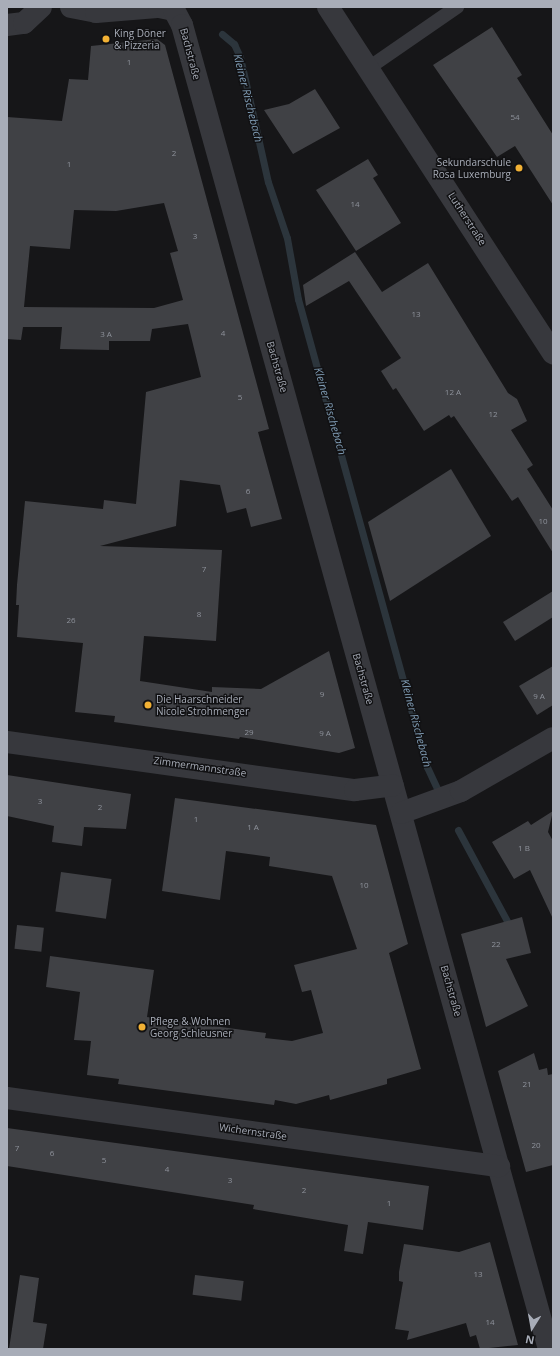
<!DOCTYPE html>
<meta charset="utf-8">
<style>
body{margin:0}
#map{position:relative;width:560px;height:1356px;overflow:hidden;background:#161618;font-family:"Open Sans",sans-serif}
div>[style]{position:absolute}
.stream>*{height:7px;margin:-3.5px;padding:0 3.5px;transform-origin:3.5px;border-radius:3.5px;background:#2c353c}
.building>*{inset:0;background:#404145;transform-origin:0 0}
.service>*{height:14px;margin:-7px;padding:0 7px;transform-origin:7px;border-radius:7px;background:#37383d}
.minor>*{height:22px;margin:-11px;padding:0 11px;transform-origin:11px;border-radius:11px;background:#37383d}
.tertiary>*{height:22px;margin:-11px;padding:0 11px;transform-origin:11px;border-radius:11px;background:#37383d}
.dots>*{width:11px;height:11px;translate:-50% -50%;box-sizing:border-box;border:2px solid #111113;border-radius:50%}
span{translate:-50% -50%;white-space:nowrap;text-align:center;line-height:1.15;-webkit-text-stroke:3px #111113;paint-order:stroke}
.number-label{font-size:8px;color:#8e929b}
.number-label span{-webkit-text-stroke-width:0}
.poi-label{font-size:10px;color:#a8adb8}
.left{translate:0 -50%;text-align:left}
.right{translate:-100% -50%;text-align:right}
.street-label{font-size:10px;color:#a8adb8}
.water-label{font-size:11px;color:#7f9bb3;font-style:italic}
.frame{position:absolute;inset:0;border:8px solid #a8adb8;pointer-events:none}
.north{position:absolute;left:512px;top:1308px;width:40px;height:40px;-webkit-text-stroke:3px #111113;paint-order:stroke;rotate:191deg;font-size:11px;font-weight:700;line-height:16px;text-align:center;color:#a8adb8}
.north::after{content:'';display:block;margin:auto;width:14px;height:18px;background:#a8adb8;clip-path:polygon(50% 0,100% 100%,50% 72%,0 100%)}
</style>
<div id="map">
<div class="stream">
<div style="left:222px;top:34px;width:16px;rotate:40deg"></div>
<div style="left:234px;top:44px;width:14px;rotate:65deg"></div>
<div style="left:240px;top:57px;width:128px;rotate:77.4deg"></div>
<div style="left:268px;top:182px;width:59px;rotate:71.3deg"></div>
<div style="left:287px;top:238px;width:62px;rotate:79.8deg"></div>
<div style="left:298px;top:299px;width:485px;rotate:74.6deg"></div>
<div style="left:427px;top:767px;width:26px;rotate:65deg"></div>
<div style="left:458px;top:830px;width:103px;rotate:61.7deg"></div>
</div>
<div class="building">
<div style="clip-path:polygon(492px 27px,522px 75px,517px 78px,553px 135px,553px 205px,515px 146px,497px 157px,433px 65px)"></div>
<div style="clip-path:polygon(evenodd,157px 39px,165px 45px,269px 429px,258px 432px,282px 519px,251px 527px,246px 508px,227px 513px,220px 485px,180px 480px,176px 526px,100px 546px,222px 550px,216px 641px,144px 636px,140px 681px,212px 692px,212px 687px,261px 689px,329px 651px,355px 748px,339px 753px,240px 737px,239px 739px,114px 722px,115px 716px,75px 712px,83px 643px,17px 637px,19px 605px,16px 605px,17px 585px,25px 501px,103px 509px,104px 500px,136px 504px,146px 392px,201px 377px,188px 324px,152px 329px,150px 341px,109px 341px,109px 350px,60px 349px,62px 327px,23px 327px,21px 340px,7px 339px,7px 117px,62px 121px,69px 79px,88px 80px,91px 46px,157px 39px,164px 203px,178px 251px,170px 253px,183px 300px,154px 308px,24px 307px,30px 246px,70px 249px,74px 210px,116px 211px,164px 203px)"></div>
<div style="clip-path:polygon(315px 89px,340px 128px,293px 154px,264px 110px,289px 104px)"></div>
<div style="clip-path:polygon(368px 159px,378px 175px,373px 178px,401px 223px,356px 251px,316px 190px)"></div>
<div style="clip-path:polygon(355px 252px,382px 292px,428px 263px,508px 393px,517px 399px,527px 421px,511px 430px,533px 465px,527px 469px,553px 510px,553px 553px,518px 497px,512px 501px,454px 416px,451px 418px,449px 415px,424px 431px,396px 388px,393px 390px,381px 371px,401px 358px,349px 281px,306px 306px,303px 285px)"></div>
<div style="clip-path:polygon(451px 469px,491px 536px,390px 601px,368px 522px)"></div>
<div style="clip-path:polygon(553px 591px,553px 617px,515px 641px,503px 622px)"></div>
<div style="clip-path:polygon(553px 666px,553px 705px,537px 715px,519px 686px)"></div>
<div style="clip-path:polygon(7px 775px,131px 794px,126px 829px,84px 827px,82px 846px,52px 842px,54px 826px,7px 816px)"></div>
<div style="clip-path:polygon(175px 798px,376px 825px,408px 944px,389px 953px,421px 1069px,387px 1079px,387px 1084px,330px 1100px,329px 1095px,296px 1104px,275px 1100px,274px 1105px,118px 1084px,119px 1079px,87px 1075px,91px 1041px,74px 1040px,80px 992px,46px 987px,50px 956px,154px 970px,147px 1017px,266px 1033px,265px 1038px,292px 1041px,323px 1033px,311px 990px,302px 992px,294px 965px,357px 949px,332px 876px,269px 866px,270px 857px,226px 851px,220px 900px,162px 891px)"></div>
<div style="clip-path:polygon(553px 811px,548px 832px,553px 841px,553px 919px,530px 870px,514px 879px,492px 842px,528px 821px,531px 825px)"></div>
<div style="left:61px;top:872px;width:51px;height:40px;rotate:8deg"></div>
<div style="clip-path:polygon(522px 917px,531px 953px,506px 959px,528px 1006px,486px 1027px,461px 934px)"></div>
<div style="left:17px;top:925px;width:27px;height:24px;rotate:6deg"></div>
<div style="clip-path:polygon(534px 1053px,539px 1070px,547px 1068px,548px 1075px,553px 1074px,553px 1165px,526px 1172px,498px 1071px)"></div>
<div style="clip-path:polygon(7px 1128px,429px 1186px,423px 1230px,368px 1222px,363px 1254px,344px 1251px,348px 1225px,253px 1209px,254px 1205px,7px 1166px)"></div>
<div style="clip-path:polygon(490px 1242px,518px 1345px,480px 1349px,476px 1335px,470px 1337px,466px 1323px,407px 1340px,409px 1331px,395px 1329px,403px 1282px,399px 1281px,399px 1272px,404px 1244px,459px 1252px)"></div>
<div style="clip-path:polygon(20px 1275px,39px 1278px,33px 1322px,47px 1324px,43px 1349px,9px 1349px)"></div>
<div style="left:195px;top:1275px;width:49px;height:20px;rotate:7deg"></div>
</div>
<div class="service">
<div style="left:370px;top:67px;width:106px;rotate:-34.6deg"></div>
</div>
<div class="minor">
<div style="left:71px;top:7px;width:25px;rotate:11deg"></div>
<div style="left:96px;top:12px;width:61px;rotate:-4.7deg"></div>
<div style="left:159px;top:7px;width:15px;rotate:11deg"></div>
<div style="left:174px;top:10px;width:17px;rotate:62deg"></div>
<div style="left:182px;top:25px;width:1374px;rotate:74.51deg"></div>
<div style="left:7px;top:25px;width:17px;rotate:-7deg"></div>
<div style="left:24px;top:23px;width:23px;rotate:-43deg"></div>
<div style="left:7px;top:742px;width:351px;rotate:7.9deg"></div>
<div style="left:355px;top:790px;width:38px;rotate:-7deg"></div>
<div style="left:401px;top:813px;width:64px;rotate:-20.1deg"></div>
<div style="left:461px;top:791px;width:106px;rotate:-29.9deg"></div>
<div style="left:7px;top:1098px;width:497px;rotate:7.9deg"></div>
</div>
<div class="tertiary">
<div style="left:328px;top:7px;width:413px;rotate:57deg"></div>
</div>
<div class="dots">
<div style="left:106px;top:39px;background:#f2b134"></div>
<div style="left:519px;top:168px;background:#f2b134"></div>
<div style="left:148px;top:705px;background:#f2b134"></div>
<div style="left:142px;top:1027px;background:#f2b134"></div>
</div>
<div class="number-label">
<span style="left:129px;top:62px">1</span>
<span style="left:515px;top:117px">54</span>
<span style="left:174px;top:153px">2</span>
<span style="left:69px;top:164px">1</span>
<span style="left:355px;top:204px">14</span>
<span style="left:195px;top:236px">3</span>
<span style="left:416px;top:314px">13</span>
<span style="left:223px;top:333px">4</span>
<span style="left:106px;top:334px">3 A</span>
<span style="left:453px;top:392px">12 A</span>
<span style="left:240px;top:397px">5</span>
<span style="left:493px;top:414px">12</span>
<span style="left:248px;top:491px">6</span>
<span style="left:543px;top:521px">10</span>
<span style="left:204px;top:569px">7</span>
<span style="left:199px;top:614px">8</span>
<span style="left:71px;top:620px">26</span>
<span style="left:322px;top:694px">9</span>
<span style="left:539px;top:696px">9 A</span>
<span style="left:249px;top:732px">29</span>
<span style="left:325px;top:733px">9 A</span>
<span style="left:40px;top:801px">3</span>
<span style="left:100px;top:807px">2</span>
<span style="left:196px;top:819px">1</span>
<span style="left:253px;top:827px">1 A</span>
<span style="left:524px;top:848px">1 B</span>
<span style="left:364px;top:885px">10</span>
<span style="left:496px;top:944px">22</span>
<span style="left:527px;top:1084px">21</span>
<span style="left:536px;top:1145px">20</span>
<span style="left:17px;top:1148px">7</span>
<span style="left:52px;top:1153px">6</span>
<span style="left:104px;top:1160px">5</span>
<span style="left:167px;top:1169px">4</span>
<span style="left:230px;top:1180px">3</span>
<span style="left:304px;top:1190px">2</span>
<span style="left:389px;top:1203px">1</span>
<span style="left:478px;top:1274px">13</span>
<span style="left:490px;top:1322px">14</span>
</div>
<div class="poi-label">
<span class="left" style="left:114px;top:39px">King Döner<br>&amp; Pizzeria</span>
<span class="right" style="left:511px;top:168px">Sekundarschule<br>Rosa Luxemburg</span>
<span class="left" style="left:156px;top:705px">Die Haarschneider<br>Nicole Strohmenger</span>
<span class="left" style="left:150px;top:1027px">Pflege &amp; Wohnen<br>Georg Schleusner</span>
</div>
<div class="street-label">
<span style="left:190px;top:54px;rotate:75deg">Bachstraße</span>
<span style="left:467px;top:219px;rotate:57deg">Lutherstraße</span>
<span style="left:277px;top:367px;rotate:74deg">Bachstraße</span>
<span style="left:363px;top:679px;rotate:74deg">Bachstraße</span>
<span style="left:200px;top:767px;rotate:8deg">Zimmermannstraße</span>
<span style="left:451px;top:991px;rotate:74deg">Bachstraße</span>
<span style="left:253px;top:1132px;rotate:8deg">Wichernstraße</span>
</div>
<div class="water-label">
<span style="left:248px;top:98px;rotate:76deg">Kleiner Rischebach</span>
<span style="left:330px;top:411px;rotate:74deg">Kleiner Rischebach</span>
<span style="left:416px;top:723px;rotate:75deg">Kleiner Rischebach</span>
</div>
<div class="frame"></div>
<div class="north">N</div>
</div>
